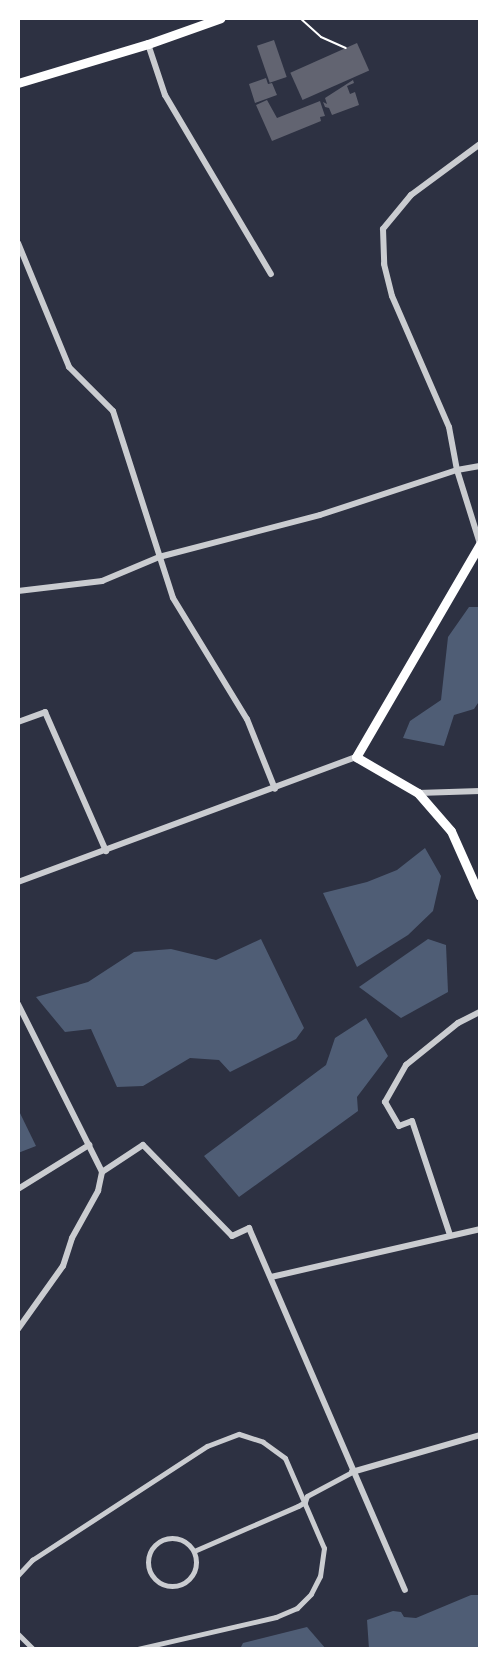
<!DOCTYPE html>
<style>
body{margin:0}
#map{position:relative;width:498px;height:1667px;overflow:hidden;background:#2d3142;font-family:Commissioner,sans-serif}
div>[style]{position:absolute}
.water>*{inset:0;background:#4f5d75}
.building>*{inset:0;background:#626471;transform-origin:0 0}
.path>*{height:2px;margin:-1px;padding:0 1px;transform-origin:1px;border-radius:1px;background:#fff}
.pedestrian>*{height:5px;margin:-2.5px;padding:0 2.5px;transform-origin:2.5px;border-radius:2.5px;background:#caccd0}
.pedestrian>.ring{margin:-2.5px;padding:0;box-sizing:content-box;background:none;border:5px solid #caccd0;border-radius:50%}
.minor>*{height:6px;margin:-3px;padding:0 3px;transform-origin:3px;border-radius:3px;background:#caccd0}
.secondary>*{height:9px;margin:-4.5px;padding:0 4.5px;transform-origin:4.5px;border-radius:4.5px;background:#fff}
span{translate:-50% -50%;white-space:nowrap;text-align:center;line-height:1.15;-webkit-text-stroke:6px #fff;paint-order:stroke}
.frame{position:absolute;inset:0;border:20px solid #fff;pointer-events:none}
</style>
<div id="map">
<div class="water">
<div style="clip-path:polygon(469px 607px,480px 607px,480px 700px,474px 709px,454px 715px,444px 746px,403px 738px,410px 721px,441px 700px,448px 637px)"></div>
<div style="clip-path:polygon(425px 848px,441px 876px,433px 911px,408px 935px,357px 967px,323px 893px,367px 882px,397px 870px)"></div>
<div style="clip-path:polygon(261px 939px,304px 1028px,296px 1039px,230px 1072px,219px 1060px,190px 1058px,143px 1086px,117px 1087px,91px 1029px,65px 1032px,36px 997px,88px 982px,134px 952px,171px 949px,216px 960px)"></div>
<div style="clip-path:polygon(428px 939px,446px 945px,448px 992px,401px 1018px,359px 987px)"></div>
<div style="clip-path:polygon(366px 1018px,388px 1056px,357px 1097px,358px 1111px,239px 1197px,204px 1156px,326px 1065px,335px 1038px)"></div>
<div style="clip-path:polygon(18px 1109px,36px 1146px,18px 1153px)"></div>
<div style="clip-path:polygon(471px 1595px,480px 1595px,480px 1649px,369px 1649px,367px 1620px,393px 1611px,401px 1612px,404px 1617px,416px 1618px)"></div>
<div style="clip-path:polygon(307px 1627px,326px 1649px,240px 1649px,243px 1643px)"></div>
</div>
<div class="building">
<div style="left:274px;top:40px;width:39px;height:18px;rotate:71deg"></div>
<div style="left:357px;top:43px;width:30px;height:73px;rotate:66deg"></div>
<div style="clip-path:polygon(266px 78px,268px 84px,272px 83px,277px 95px,255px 103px,249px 84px)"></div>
<div style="clip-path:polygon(353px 80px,354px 83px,347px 86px,350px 94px,355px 92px,359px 105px,332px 115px,329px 108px,325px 107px,323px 102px,327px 104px,325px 98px)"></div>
<div style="clip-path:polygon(267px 100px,277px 118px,320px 101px,325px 116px,320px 117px,321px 121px,272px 141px,256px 105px)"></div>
</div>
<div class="path">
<div style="left:300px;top:18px;width:28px;rotate:42deg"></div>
<div style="left:321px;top:37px;width:27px;rotate:24deg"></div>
</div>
<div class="pedestrian">
<div class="ring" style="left:148px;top:1538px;width:43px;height:43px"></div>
<div style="left:194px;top:1551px;width:113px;rotate:-23.4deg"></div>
<div style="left:298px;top:1506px;width:8px;rotate:-30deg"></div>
<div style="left:305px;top:1502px;width:6px;rotate:-72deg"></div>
<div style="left:307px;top:1496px;width:51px;rotate:-28.1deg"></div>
<div style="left:18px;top:1575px;width:21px;rotate:-47deg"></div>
<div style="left:32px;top:1560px;width:209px;rotate:-33.1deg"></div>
<div style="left:207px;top:1446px;width:34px;rotate:-21deg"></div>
<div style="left:239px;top:1434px;width:25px;rotate:18deg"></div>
<div style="left:263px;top:1442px;width:27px;rotate:36deg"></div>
<div style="left:285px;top:1458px;width:98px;rotate:66.6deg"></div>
<div style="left:324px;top:1548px;width:28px;rotate:98deg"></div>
<div style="left:320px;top:1576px;width:20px;rotate:117deg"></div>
<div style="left:311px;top:1594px;width:20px;rotate:135deg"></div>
<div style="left:297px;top:1608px;width:23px;rotate:157deg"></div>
<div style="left:276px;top:1617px;width:143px;rotate:167deg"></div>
<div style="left:18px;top:1634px;width:21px;rotate:45deg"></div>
</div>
<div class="minor">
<div style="left:148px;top:44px;width:54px;rotate:71.6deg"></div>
<div style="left:165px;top:95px;width:208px;rotate:59.4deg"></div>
<div style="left:480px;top:144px;width:86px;rotate:143.5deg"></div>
<div style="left:411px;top:195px;width:44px;rotate:129.5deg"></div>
<div style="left:383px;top:229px;width:35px;rotate:88deg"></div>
<div style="left:384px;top:264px;width:33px;rotate:76deg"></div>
<div style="left:392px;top:296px;width:143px;rotate:66.5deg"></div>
<div style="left:449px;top:427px;width:44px;rotate:79.5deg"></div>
<div style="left:457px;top:470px;width:77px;rotate:72.7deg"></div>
<div style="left:18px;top:243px;width:134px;rotate:67.6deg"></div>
<div style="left:69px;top:367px;width:62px;rotate:45deg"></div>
<div style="left:113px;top:411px;width:196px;rotate:72.2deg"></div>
<div style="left:173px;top:598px;width:142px;rotate:58.6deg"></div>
<div style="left:247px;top:719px;width:75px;rotate:68.2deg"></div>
<div style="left:18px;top:591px;width:85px;rotate:-6.8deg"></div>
<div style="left:102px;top:581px;width:62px;rotate:-22.8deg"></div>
<div style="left:159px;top:557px;width:166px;rotate:-14.6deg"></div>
<div style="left:320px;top:515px;width:144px;rotate:-18.2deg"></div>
<div style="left:457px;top:470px;width:23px;rotate:-10deg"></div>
<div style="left:18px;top:722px;width:29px;rotate:-20deg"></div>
<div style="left:45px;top:712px;width:152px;rotate:66.3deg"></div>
<div style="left:418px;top:793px;width:62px;rotate:-1.8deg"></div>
<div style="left:18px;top:882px;width:360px;rotate:-20.3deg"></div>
<div style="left:18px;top:1004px;width:188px;rotate:63.4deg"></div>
<div style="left:102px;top:1172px;width:49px;rotate:-33.4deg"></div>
<div style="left:143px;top:1145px;width:127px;rotate:45.6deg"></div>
<div style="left:232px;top:1236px;width:19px;rotate:-25deg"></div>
<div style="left:249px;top:1228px;width:394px;rotate:66.7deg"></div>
<div style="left:18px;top:1189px;width:84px;rotate:-31.8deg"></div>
<div style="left:450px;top:1235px;width:120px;rotate:-108.4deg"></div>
<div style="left:412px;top:1121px;width:14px;rotate:159deg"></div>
<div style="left:399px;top:1126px;width:28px;rotate:-120deg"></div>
<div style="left:385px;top:1102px;width:43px;rotate:-60.4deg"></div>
<div style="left:406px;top:1065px;width:67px;rotate:-38.9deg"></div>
<div style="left:458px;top:1023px;width:25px;rotate:-27deg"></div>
<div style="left:271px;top:1277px;width:214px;rotate:-12.9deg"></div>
<div style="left:18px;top:1329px;width:77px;rotate:-54.5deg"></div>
<div style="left:63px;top:1266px;width:29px;rotate:-72deg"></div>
<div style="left:72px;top:1238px;width:54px;rotate:-61deg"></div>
<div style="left:98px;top:1191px;width:19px;rotate:-78deg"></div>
<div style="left:352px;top:1472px;width:133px;rotate:-16.1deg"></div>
</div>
<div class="secondary">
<div style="left:18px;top:83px;width:136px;rotate:-16.7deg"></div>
<div style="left:148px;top:44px;width:77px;rotate:-19.6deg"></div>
<div style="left:480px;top:544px;width:246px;rotate:120.2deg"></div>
<div style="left:356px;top:757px;width:72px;rotate:30.1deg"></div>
<div style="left:418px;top:793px;width:50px;rotate:49deg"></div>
<div style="left:451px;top:831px;width:71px;rotate:66deg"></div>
</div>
<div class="frame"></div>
</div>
